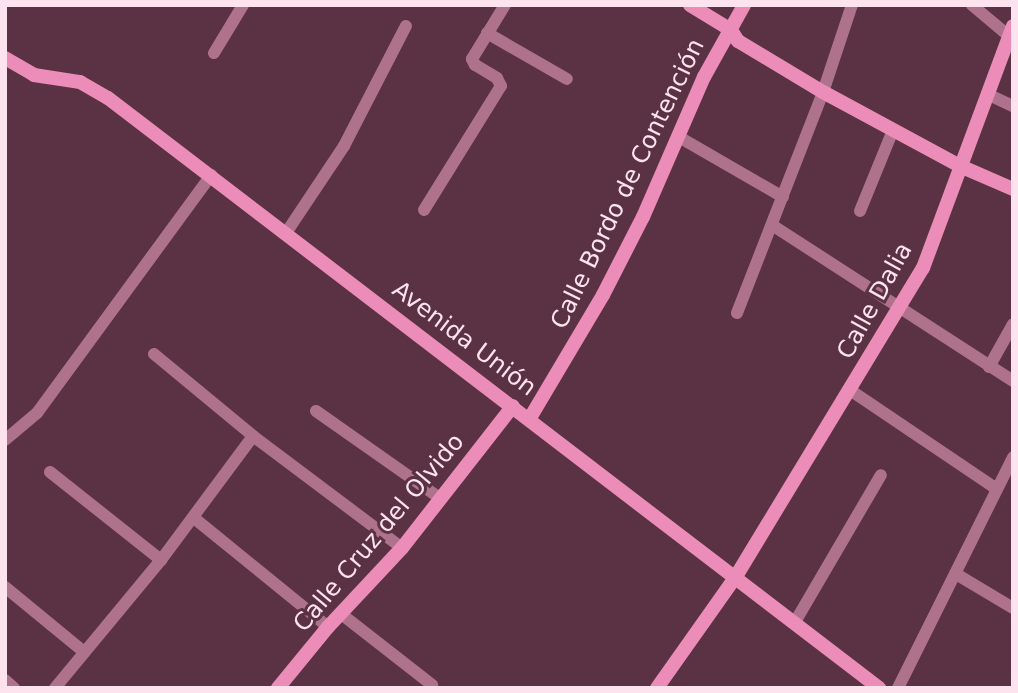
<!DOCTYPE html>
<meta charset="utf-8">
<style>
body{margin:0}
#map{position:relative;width:1018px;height:693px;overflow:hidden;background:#5a3244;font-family:"DejaVu Sans",sans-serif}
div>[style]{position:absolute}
.street>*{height:12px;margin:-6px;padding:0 6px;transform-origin:6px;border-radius:6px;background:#af728d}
.secondary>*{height:14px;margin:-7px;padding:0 7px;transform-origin:7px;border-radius:7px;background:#ec8cb8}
span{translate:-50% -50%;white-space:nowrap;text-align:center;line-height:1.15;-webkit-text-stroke:6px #5a3244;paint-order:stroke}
.street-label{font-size:24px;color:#fde3ee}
.frame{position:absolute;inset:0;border:7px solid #fde3ee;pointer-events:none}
</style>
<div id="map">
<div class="street">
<div style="left:972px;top:5px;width:48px;rotate:40deg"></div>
<div style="left:487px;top:33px;width:92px;rotate:29.9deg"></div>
<div style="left:214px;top:53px;width:56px;rotate:-58.9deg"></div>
<div style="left:987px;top:94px;width:29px;rotate:25deg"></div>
<div style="left:679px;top:137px;width:120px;rotate:30deg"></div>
<div style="left:424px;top:210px;width:146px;rotate:-58.2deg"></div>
<div style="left:501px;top:86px;width:9px;rotate:-117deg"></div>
<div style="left:497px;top:78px;width:26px;rotate:-149deg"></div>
<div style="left:475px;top:65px;width:7px;rotate:-117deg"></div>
<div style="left:472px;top:59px;width:63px;rotate:-58.6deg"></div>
<div style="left:860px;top:211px;width:87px;rotate:-67.8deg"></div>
<div style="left:772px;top:225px;width:287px;rotate:32.9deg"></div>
<div style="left:286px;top:233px;width:105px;rotate:-56.3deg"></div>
<div style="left:344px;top:146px;width:135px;rotate:-62.7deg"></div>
<div style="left:737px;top:313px;width:237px;rotate:-68.7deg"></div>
<div style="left:823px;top:92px;width:92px;rotate:-71.6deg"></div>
<div style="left:154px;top:354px;width:129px;rotate:39.6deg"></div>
<div style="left:253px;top:436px;width:186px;rotate:36.9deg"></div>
<div style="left:989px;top:367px;width:49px;rotate:-60.8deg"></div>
<div style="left:850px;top:390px;width:177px;rotate:34deg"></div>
<div style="left:316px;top:411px;width:151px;rotate:35.1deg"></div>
<div style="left:5px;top:440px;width:42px;rotate:-40.2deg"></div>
<div style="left:37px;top:413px;width:295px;rotate:-53.8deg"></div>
<div style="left:50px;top:472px;width:142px;rotate:38.4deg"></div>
<div style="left:194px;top:518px;width:173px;rotate:39.1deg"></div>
<div style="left:956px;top:574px;width:66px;rotate:30.8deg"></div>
<div style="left:5px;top:587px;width:101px;rotate:39.4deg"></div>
<div style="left:340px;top:613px;width:117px;rotate:38deg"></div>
<div style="left:795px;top:622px;width:170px;rotate:-59.7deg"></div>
<div style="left:5px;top:680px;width:12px;rotate:42deg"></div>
<div style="left:55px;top:688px;width:166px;rotate:-50.4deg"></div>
<div style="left:161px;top:560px;width:154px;rotate:-53.4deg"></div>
<div style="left:898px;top:688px;width:258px;rotate:-63.5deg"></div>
</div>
<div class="secondary">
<div style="left:690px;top:5px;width:48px;rotate:31.4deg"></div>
<div style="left:731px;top:30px;width:13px;rotate:58deg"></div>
<div style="left:738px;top:41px;width:99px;rotate:31deg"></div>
<div style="left:823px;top:92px;width:156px;rotate:28.4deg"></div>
<div style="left:960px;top:166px;width:58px;rotate:23.5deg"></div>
<div style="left:5px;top:58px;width:34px;rotate:30deg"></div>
<div style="left:34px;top:75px;width:47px;rotate:8.7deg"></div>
<div style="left:80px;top:82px;width:32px;rotate:30deg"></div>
<div style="left:108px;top:98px;width:971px;rotate:37.42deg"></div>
<div style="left:530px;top:418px;width:143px;rotate:-59.3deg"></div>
<div style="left:603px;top:295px;width:88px;rotate:-62.9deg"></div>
<div style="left:643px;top:217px;width:153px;rotate:-66.5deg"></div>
<div style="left:704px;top:77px;width:82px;rotate:-60.9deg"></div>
<div style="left:278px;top:688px;width:79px;rotate:-50.7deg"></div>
<div style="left:328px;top:627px;width:108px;rotate:-46.9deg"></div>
<div style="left:402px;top:548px;width:180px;rotate:-52deg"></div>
<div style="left:657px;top:688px;width:135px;rotate:-54.7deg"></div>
<div style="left:735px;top:578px;width:363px;rotate:-58.8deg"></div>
<div style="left:923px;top:268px;width:258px;rotate:-69.6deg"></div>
</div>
<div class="street-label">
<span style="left:628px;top:184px;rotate:-64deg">Calle Bordo de Contención</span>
<span style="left:875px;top:301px;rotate:-61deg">Calle Dalia</span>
<span style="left:464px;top:339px;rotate:37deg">Avenida Unión</span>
<span style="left:379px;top:533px;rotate:-50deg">Calle Cruz del Olvido</span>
</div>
<div class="frame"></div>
</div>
